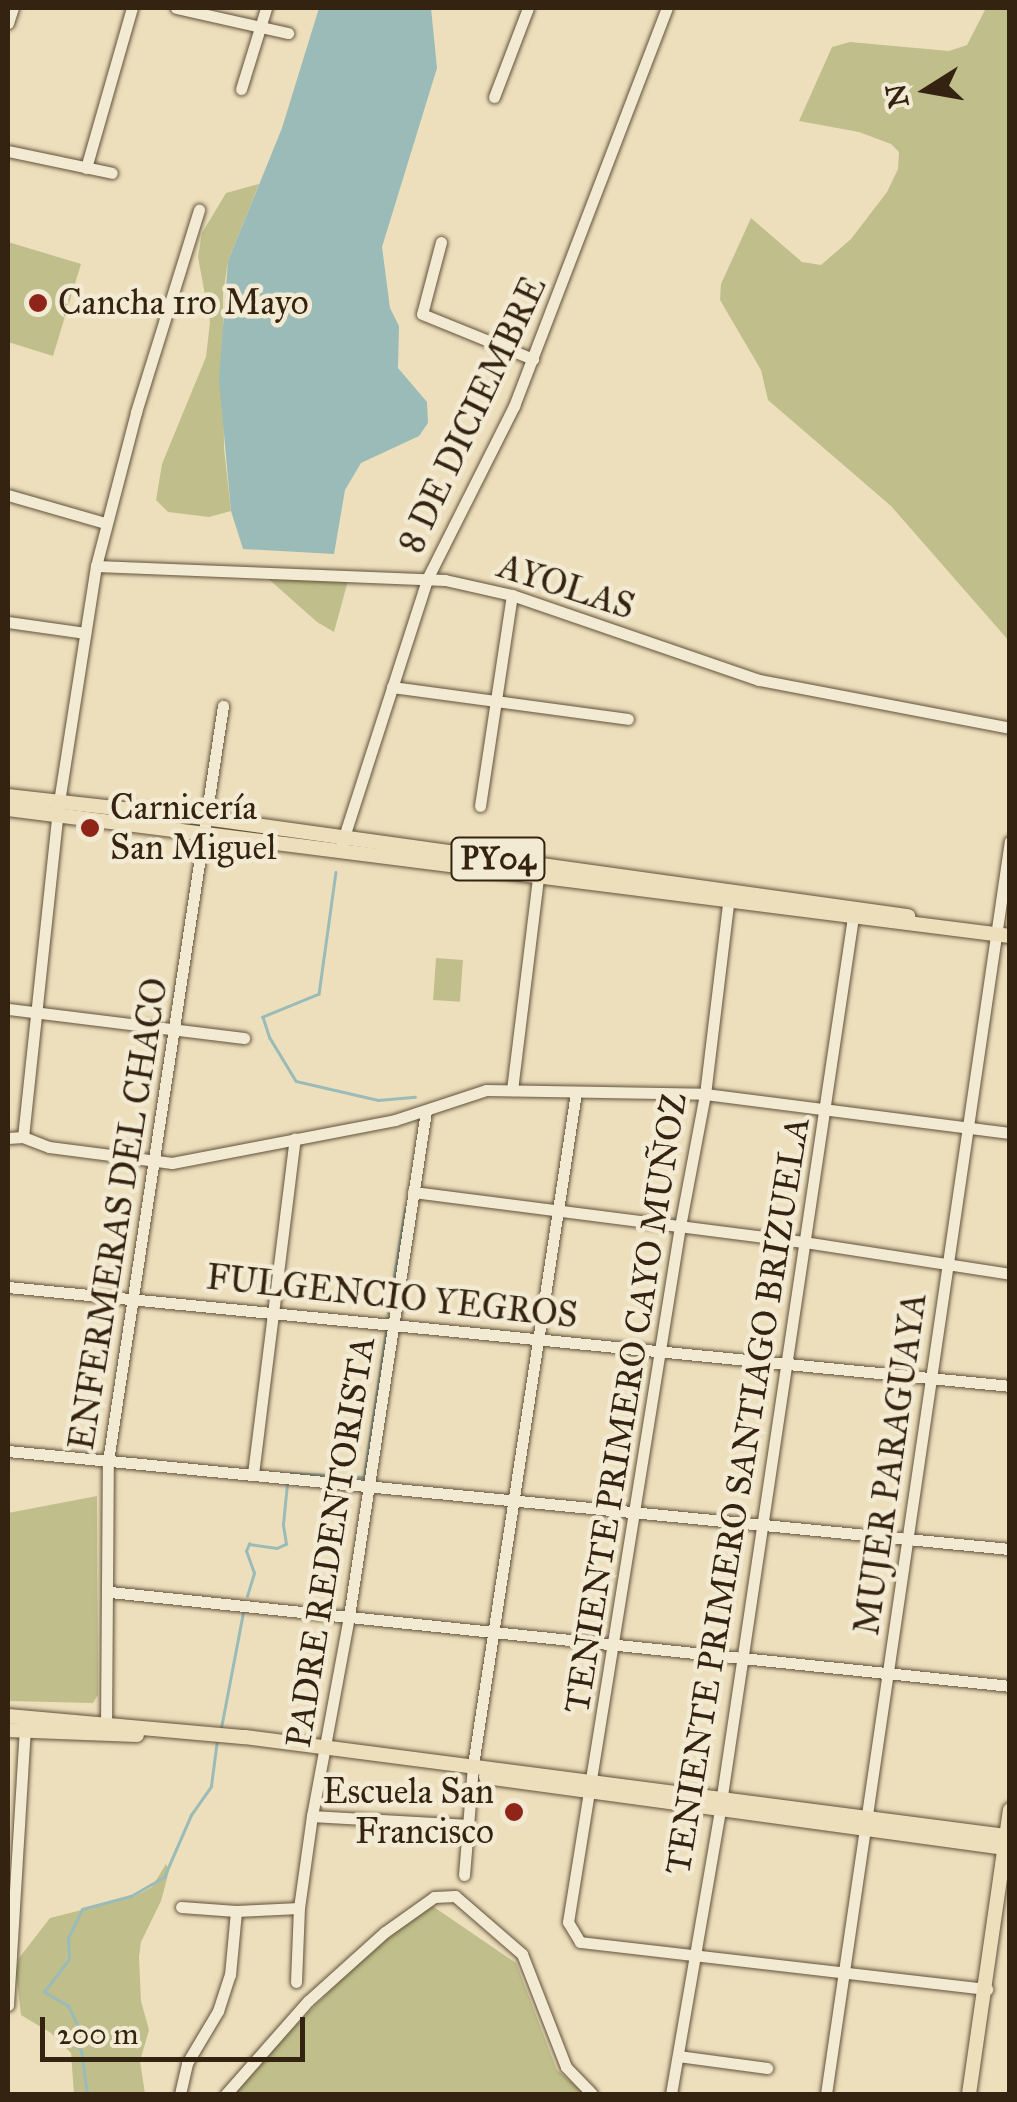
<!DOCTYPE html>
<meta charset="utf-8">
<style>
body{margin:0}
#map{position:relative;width:1017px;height:2102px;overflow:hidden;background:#eddfbc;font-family:"IM FELL Great Primer",serif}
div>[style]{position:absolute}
.green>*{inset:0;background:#c0bf8b;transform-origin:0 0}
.water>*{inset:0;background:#9abbb7}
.stream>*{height:2.5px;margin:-1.25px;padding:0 1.25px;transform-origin:1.25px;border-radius:1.25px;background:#9abbb7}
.roads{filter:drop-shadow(0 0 2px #62523b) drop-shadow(0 0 2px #62523b)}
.minor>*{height:11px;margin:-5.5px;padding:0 5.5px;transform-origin:5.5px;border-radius:5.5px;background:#f3ead3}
.major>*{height:14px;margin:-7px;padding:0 7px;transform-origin:7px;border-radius:7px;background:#eddfbc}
.dots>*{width:28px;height:28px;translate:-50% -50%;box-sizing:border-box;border:5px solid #f3ead3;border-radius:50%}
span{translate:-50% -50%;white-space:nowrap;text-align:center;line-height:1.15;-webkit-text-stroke:9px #f3ead3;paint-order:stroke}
.shield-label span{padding:2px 8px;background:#f3ead3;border:2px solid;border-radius:8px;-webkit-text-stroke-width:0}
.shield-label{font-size:32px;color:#342310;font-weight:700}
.poi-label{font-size:35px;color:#342310}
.left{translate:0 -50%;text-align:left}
.right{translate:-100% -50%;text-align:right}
.street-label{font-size:35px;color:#342310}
.frame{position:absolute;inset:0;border:10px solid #342310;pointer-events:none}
.north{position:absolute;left:877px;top:40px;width:100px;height:100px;-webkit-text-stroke:8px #f3ead3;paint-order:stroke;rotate:259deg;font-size:28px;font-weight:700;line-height:40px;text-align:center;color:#342310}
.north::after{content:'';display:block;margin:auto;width:35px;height:45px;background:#342310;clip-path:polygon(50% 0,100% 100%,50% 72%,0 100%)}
.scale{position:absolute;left:40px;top:2017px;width:265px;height:45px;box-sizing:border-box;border:5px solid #342310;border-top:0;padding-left:12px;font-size:30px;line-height:35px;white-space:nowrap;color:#342310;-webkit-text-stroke:8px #f3ead3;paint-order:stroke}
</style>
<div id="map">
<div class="green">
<div style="clip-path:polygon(986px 8px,1010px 8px,1009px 641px,891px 506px,768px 400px,761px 370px,720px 300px,721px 284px,751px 218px,802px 262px,821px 265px,851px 239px,887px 192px,898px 169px,899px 152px,891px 144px,859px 132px,799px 121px,832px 47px,850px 42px,949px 51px,967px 45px)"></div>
<div style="clip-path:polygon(259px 184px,228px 261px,223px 295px,224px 448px,231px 511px,209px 517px,168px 512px,156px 500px,162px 464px,206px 357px,210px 322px,198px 257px,202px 233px,226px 193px)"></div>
<div style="clip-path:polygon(8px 242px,81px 264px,53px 356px,8px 342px)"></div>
<div style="clip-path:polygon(263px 574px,349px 577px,334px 632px,317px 622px)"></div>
<div style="left:436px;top:958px;width:27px;height:42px;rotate:4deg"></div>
<div style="clip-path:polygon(97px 1496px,98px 1695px,93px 1703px,8px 1701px,8px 1513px)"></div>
<div style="clip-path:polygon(166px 1864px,169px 1871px,161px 1901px,141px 1942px,139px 1957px,141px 2001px,149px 2030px,140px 2061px,145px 2094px,74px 2094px,71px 2053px,51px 2033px,21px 2015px,16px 1972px,19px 1958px,50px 1918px,133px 1897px,152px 1887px)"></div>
<div style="clip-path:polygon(431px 1905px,516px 1963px,557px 2070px,585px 2094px,228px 2094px,402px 1918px)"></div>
</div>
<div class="water">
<div style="clip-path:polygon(319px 8px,431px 8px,437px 68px,382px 247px,390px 308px,399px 326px,398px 368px,427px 402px,428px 423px,419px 436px,361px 463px,345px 490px,334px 554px,243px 549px,231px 511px,219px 379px,228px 261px,282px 128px)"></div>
</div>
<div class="stream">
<div style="left:336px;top:872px;width:123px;rotate:97.9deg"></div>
<div style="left:319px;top:994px;width:61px;rotate:157.7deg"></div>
<div style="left:263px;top:1017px;width:22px;rotate:72deg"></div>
<div style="left:270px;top:1038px;width:50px;rotate:58.8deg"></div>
<div style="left:296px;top:1081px;width:84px;rotate:13deg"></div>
<div style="left:378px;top:1100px;width:37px;rotate:-5deg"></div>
<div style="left:388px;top:1313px;width:105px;rotate:-80.7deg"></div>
<div style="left:290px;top:1473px;width:74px;rotate:3.1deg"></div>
<div style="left:364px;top:1477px;width:148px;rotate:-81.4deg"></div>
<div style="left:247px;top:1596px;width:24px;rotate:-73deg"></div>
<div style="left:254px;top:1573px;width:23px;rotate:-110deg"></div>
<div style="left:246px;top:1551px;width:8px;rotate:-67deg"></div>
<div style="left:249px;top:1544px;width:28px;rotate:8deg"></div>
<div style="left:277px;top:1548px;width:10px;rotate:-24deg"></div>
<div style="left:286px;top:1544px;width:20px;rotate:-99deg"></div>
<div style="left:283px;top:1524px;width:40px;rotate:-84.3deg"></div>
<div style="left:221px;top:1728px;width:117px;rotate:-79.2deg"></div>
<div style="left:87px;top:2094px;width:43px;rotate:-97.9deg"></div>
<div style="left:81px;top:2051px;width:11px;rotate:-124deg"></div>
<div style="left:75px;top:2042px;width:15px;rotate:-74deg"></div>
<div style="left:79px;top:2028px;width:25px;rotate:-117deg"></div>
<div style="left:68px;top:2006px;width:28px;rotate:-150deg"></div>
<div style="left:44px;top:1992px;width:41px;rotate:-52.9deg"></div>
<div style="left:69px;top:1959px;width:21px;rotate:-93deg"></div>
<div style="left:68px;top:1938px;width:32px;rotate:-64deg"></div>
<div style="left:82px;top:1909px;width:51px;rotate:-14.9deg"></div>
<div style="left:131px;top:1896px;width:38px;rotate:-30deg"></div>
<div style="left:164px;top:1877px;width:68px;rotate:-66.5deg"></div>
<div style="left:191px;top:1815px;width:35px;rotate:-55deg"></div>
<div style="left:211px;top:1786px;width:46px;rotate:-82.6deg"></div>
</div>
<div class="roads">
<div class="minor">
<div style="left:176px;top:8px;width:115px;rotate:12.6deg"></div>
<div style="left:8px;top:23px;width:16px;rotate:-72deg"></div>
<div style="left:241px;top:89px;width:85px;rotate:-72.8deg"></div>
<div style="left:494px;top:97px;width:95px;rotate:-69.1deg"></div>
<div style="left:8px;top:151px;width:106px;rotate:11.9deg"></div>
<div style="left:86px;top:168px;width:166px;rotate:-74deg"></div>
<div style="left:441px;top:242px;width:74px;rotate:104.8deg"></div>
<div style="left:422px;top:314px;width:120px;rotate:22.1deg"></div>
<div style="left:8px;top:495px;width:101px;rotate:16.1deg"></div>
<div style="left:96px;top:566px;width:349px;rotate:2.3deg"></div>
<div style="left:445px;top:580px;width:69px;rotate:12.6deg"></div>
<div style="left:512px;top:595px;width:261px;rotate:19deg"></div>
<div style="left:759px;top:680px;width:256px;rotate:10.8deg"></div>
<div style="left:8px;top:622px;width:78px;rotate:8.1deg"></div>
<div style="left:392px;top:687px;width:238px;rotate:7.7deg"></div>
<div style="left:480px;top:806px;width:213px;rotate:-81.4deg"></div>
<div style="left:341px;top:846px;width:281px;rotate:-72.1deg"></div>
<div style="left:427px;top:579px;width:194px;rotate:-63.3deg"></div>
<div style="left:514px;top:406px;width:426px;rotate:-69deg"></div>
<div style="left:729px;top:896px;width:199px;rotate:96.9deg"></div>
<div style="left:705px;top:1094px;width:134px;rotate:100.7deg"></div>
<div style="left:680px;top:1226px;width:705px;rotate:99.14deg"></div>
<div style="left:568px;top:1922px;width:23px;rotate:59deg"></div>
<div style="left:580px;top:1942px;width:410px;rotate:6.6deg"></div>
<div style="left:8px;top:1009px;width:238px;rotate:7deg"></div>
<div style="left:512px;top:1090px;width:215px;rotate:-83deg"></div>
<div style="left:23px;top:1137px;width:337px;rotate:-83.9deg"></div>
<div style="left:59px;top:802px;width:239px;rotate:-81.1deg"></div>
<div style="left:96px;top:566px;width:159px;rotate:-75.4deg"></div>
<div style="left:136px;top:412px;width:212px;rotate:-72.7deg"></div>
<div style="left:8px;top:1138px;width:15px;rotate:-4deg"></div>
<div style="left:23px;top:1137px;width:28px;rotate:21deg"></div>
<div style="left:49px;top:1147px;width:124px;rotate:7.4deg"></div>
<div style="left:172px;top:1163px;width:227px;rotate:-10.9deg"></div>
<div style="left:395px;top:1120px;width:96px;rotate:-18.2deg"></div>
<div style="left:486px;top:1090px;width:219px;rotate:1deg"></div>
<div style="left:705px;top:1094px;width:307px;rotate:7.3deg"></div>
<div style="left:413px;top:1192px;width:394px;rotate:7.3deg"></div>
<div style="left:804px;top:1242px;width:208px;rotate:8.8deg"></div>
<div style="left:8px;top:1287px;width:1007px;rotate:5.64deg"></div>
<div style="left:8px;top:1451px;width:1007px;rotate:5.59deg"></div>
<div style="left:253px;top:1474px;width:338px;rotate:-82.9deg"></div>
<div style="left:110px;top:1592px;width:905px;rotate:5.96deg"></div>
<div style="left:106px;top:1729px;width:268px;rotate:-89.6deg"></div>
<div style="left:108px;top:1461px;width:764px;rotate:-81.34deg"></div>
<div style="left:312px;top:1816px;width:156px;rotate:3.3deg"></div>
<div style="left:464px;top:1875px;width:110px;rotate:-85.3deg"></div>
<div style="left:473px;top:1765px;width:680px;rotate:-81.29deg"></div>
<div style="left:181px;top:1907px;width:55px;rotate:4.2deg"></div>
<div style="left:236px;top:1911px;width:63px;rotate:-2.7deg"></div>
<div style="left:296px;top:1982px;width:74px;rotate:-87.7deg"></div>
<div style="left:299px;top:1908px;width:93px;rotate:-82deg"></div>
<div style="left:312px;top:1816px;width:203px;rotate:-79.5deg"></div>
<div style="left:349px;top:1616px;width:511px;rotate:-81.33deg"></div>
<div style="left:8px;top:2005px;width:282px;rotate:-86.5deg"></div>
<div style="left:678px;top:2056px;width:90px;rotate:7.7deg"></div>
<div style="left:180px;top:2094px;width:32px;rotate:-77deg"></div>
<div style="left:187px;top:2063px;width:61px;rotate:-59.2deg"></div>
<div style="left:218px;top:2011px;width:38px;rotate:-72deg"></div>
<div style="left:230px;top:1975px;width:64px;rotate:-84.6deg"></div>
<div style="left:226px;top:2094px;width:124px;rotate:-48.6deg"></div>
<div style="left:308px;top:2001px;width:103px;rotate:-41.9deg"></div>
<div style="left:385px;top:1932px;width:60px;rotate:-35.5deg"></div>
<div style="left:434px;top:1897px;width:21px;rotate:-3deg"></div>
<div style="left:455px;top:1896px;width:89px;rotate:40.9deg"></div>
<div style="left:522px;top:1954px;width:121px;rotate:68.7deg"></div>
<div style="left:566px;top:2067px;width:37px;rotate:46deg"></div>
<div style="left:671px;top:2094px;width:289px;rotate:-80.2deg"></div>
<div style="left:720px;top:1809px;width:909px;rotate:-81.52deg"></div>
<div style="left:826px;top:2094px;width:1266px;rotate:-81.65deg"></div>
</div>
<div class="major">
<div style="left:8px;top:796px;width:198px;rotate:6.4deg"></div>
<div style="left:205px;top:818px;width:710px;rotate:7.94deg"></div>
<div style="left:8px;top:809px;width:1010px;rotate:7.22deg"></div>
<div style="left:8px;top:1716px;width:238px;rotate:5.1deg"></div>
<div style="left:245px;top:1737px;width:767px;rotate:7.41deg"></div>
<div style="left:8px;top:1730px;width:129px;rotate:2.2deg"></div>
<div style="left:486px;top:1777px;width:524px;rotate:7.79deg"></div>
<div style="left:969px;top:2094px;width:287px;rotate:-81.8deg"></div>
</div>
</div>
<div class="dots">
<div style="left:38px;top:303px;background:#8f2418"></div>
<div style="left:90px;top:828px;background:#8f2418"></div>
<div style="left:514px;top:1812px;background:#8f2418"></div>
</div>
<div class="shield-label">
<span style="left:498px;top:859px">PY04</span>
</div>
<div class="poi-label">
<span class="left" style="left:58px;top:303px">Cancha 1ro Mayo</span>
<span class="left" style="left:110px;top:828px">Carnicería<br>San Miguel</span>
<span class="right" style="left:494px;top:1812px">Escuela San<br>Francisco</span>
</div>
<div class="street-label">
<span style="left:473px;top:415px;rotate:-65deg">8 DE DICIEMBRE</span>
<span style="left:566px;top:587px;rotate:18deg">AYOLAS</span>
<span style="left:119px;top:1214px;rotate:-81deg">ENFERMERAS DEL CHACO</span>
<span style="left:392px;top:1297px;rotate:6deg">FULGENCIO YEGROS</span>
<span style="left:626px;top:1403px;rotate:-81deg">TENIENTE PRIMERO CAYO MUÑOZ</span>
<span style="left:891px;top:1464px;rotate:-82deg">MUJER PARAGUAYA</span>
<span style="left:738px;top:1496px;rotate:-81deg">TENIENTE PRIMERO SANTIAGO BRIZUELA</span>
<span style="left:331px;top:1542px;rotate:-81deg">PADRE REDENTORISTA</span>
</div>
<div class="frame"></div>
<div class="north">N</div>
<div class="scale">200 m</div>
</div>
